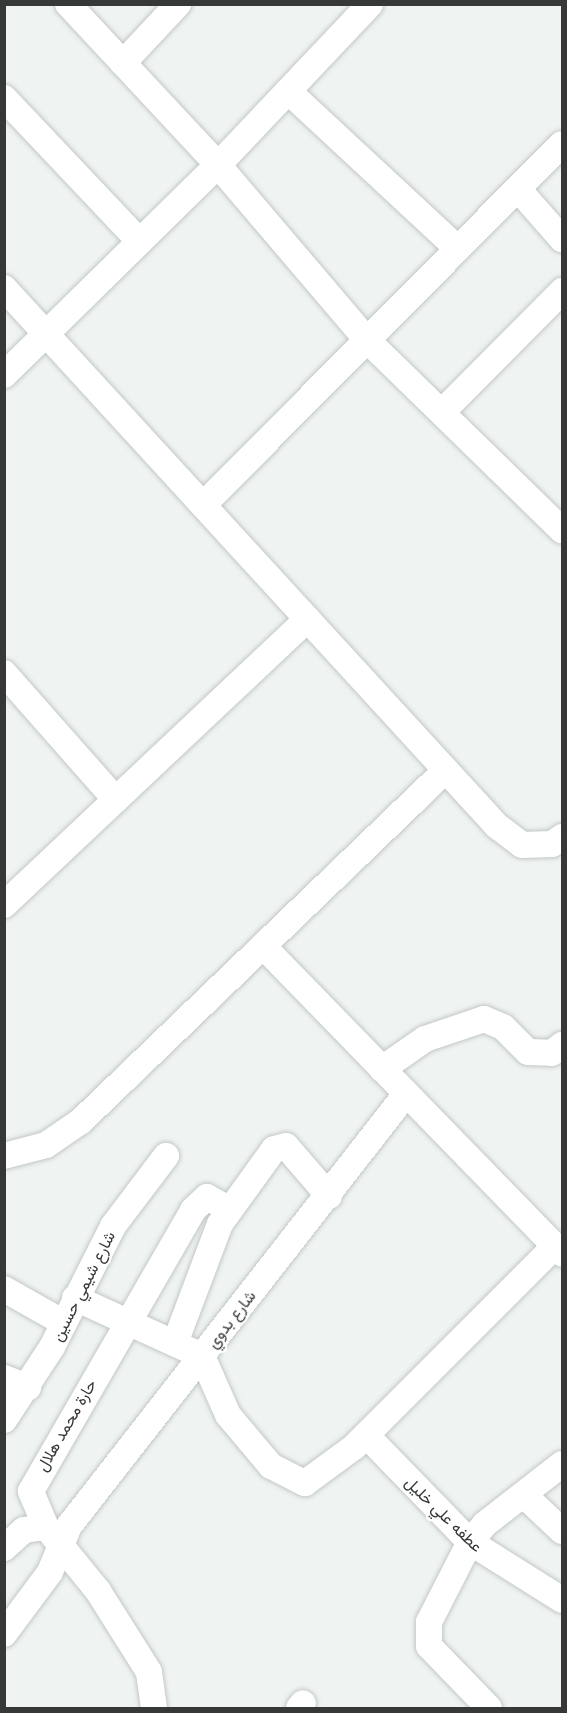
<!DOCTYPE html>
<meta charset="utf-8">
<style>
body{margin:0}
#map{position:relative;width:567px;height:1713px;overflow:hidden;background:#eff4f3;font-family:Lato,Vazirmatn,sans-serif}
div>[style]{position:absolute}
.roads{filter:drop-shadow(0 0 2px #c3c7c6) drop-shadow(0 0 2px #c3c7c6)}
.minor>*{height:26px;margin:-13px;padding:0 13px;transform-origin:13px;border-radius:13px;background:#fff}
span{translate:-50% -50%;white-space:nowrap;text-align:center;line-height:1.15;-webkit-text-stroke:4.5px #fff;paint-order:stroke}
.street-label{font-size:16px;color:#363838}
.frame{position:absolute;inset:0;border:6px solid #363838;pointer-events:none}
</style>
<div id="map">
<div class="roads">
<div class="minor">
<div style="left:68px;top:4px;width:220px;rotate:47deg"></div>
<div style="left:218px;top:165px;width:228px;rotate:49.6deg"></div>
<div style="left:366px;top:339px;width:274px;rotate:44.3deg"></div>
<div style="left:123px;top:63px;width:81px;rotate:-47deg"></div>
<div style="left:288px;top:91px;width:231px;rotate:42.9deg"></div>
<div style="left:4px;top:98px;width:197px;rotate:46.6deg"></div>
<div style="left:518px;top:189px;width:67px;rotate:48.7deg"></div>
<div style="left:4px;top:288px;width:730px;rotate:47.5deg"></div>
<div style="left:497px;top:826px;width:31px;rotate:37deg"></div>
<div style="left:522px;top:845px;width:30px;rotate:-2deg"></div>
<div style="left:552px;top:844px;width:12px;rotate:-35deg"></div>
<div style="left:4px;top:375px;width:300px;rotate:-44.5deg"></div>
<div style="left:218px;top:165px;width:221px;rotate:-46.6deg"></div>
<div style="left:444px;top:410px;width:168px;rotate:-45.2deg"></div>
<div style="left:203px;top:505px;width:509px;rotate:-45.16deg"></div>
<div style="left:4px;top:673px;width:169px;rotate:48.6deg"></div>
<div style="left:4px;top:905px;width:417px;rotate:-43.3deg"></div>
<div style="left:263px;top:946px;width:429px;rotate:45.8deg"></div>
<div style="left:382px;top:1069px;width:52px;rotate:-34.9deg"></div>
<div style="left:425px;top:1039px;width:62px;rotate:-18.7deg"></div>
<div style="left:484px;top:1019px;width:21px;rotate:23deg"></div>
<div style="left:503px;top:1027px;width:35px;rotate:45deg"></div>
<div style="left:528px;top:1052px;width:24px;rotate:2deg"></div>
<div style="left:552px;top:1053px;width:13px;rotate:-39deg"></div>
<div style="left:4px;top:1156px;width:43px;rotate:-14.7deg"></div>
<div style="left:46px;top:1145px;width:42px;rotate:-34.4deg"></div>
<div style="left:81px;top:1121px;width:506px;rotate:-43.88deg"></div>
<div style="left:4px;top:1289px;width:69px;rotate:29.5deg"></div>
<div style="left:75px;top:1298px;width:140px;rotate:24.5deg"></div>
<div style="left:202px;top:1356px;width:64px;rotate:66.2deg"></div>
<div style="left:228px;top:1415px;width:67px;rotate:49.9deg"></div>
<div style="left:271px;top:1466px;width:38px;rotate:27deg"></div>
<div style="left:305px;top:1483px;width:61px;rotate:-36.3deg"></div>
<div style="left:354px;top:1447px;width:284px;rotate:-45deg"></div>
<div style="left:175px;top:1343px;width:127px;rotate:-69.3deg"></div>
<div style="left:220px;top:1224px;width:92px;rotate:-54.2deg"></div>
<div style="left:274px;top:1149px;width:12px;rotate:-14deg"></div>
<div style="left:286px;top:1146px;width:66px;rotate:49.3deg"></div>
<div style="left:4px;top:1378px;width:26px;rotate:21deg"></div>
<div style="left:4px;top:1420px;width:87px;rotate:-56.7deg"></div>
<div style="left:52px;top:1347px;width:136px;rotate:-63.2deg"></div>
<div style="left:113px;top:1226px;width:88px;rotate:-52.9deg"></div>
<div style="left:366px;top:1435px;width:149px;rotate:45.8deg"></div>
<div style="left:470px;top:1542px;width:109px;rotate:32.2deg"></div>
<div style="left:525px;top:1496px;width:51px;rotate:43.4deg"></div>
<div style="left:4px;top:1548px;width:27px;rotate:-42deg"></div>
<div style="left:24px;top:1530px;width:22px;rotate:-8deg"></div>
<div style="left:4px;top:1634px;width:77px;rotate:-53.4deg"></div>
<div style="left:50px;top:1572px;width:50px;rotate:-67.6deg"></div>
<div style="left:69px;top:1526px;width:548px;rotate:-52.04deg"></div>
<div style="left:154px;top:1708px;width:36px;rotate:-98deg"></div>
<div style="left:149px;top:1672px;width:96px;rotate:-122.2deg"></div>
<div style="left:98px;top:1591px;width:82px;rotate:-129.1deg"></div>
<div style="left:46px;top:1527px;width:39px;rotate:-113deg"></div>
<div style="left:31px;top:1491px;width:324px;rotate:-60deg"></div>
<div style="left:193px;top:1210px;width:19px;rotate:-43deg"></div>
<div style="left:207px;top:1197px;width:25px;rotate:29deg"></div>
<div style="left:299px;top:1708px;width:6px;rotate:-51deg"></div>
<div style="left:489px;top:1708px;width:86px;rotate:-134.1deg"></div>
<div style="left:429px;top:1646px;width:24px;rotate:-90deg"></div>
<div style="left:429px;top:1622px;width:90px;rotate:-62.9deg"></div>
<div style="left:470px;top:1542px;width:23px;rotate:-50deg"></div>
<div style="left:485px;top:1524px;width:98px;rotate:-37.9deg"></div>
</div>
</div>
<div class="street-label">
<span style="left:83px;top:1286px;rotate:-63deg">شارع شيمي حسين</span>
<span style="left:231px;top:1319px;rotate:-52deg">شارع بدوي</span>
<span style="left:66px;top:1425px;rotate:-60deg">حارة محمد هلال</span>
<span style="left:444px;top:1514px;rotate:44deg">عطفه علي خليل</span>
</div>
<div class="frame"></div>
</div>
